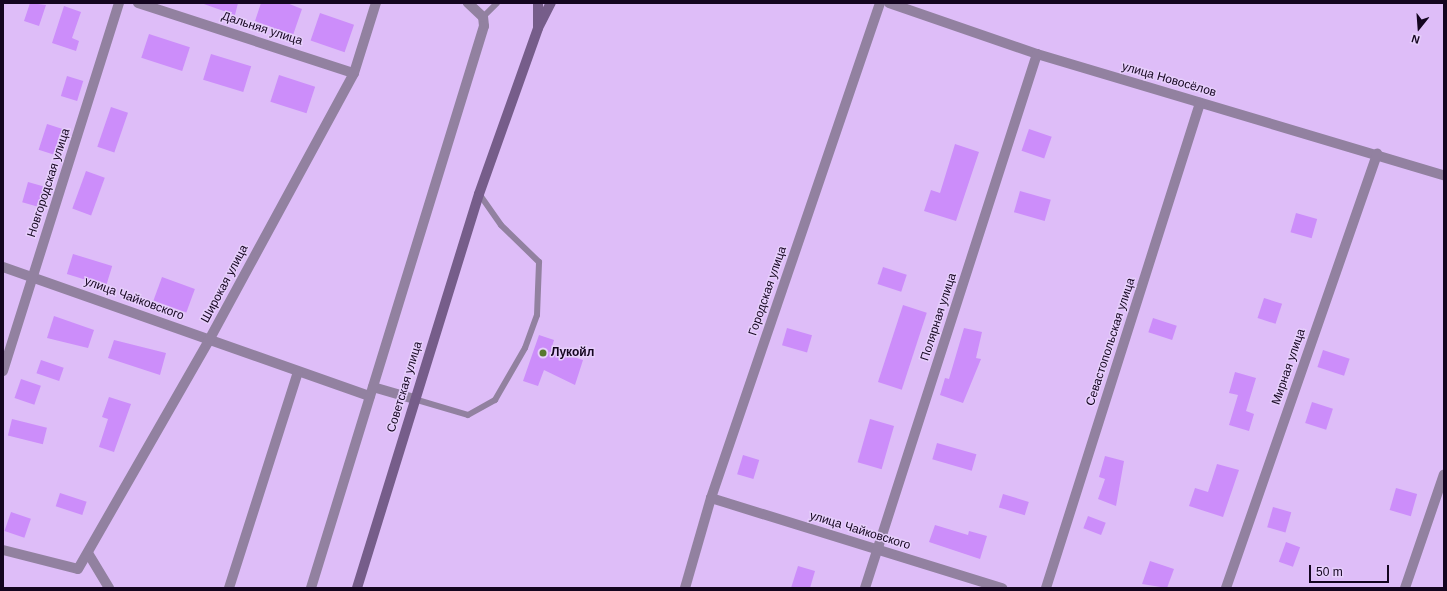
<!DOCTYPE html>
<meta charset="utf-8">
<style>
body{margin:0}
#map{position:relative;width:1447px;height:591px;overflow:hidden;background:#debdf8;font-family:Helvetica,sans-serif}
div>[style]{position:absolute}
.building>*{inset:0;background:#cc8dfa;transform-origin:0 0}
.service>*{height:6px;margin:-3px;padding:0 3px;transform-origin:3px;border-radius:3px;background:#9281a0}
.minor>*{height:10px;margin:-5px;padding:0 5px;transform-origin:5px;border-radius:5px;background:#9281a0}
.secondary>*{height:10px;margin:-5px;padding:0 5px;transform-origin:5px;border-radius:5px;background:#765d8a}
.dots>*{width:11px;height:11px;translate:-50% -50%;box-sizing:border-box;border:2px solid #e6cefb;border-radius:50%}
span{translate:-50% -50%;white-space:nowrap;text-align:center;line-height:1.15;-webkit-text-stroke:3px #e6cefb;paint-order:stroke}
.street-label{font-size:12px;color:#14051f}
.poi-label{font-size:12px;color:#14051f;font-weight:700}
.left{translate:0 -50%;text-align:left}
.frame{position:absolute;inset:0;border:4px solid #14051f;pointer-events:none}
.north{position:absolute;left:1399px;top:8px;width:40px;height:40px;-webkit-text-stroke:3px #e6cefb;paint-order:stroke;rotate:197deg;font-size:11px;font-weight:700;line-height:16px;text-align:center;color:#14051f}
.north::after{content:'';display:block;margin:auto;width:14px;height:18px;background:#14051f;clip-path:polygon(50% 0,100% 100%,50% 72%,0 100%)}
.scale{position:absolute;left:1309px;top:565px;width:80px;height:18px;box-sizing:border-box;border:2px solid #14051f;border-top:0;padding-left:5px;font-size:12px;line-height:14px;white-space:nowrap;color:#14051f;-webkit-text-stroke:3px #e6cefb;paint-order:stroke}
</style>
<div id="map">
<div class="building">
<div style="clip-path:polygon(30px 3px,46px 5px,39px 26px,24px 21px)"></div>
<div style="clip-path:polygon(201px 3px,238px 3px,235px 15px)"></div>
<div style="clip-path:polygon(261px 3px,287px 3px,302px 9px,293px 35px,255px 21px)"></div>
<div style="clip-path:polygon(64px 6px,81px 12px,72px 38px,79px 41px,76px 51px,52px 43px)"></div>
<div style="left:320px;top:13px;width:36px;height:29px;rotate:19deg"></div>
<div style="left:149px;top:34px;width:43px;height:25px;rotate:18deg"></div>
<div style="left:211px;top:54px;width:42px;height:27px;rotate:17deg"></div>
<div style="left:279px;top:75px;width:38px;height:28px;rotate:18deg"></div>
<div style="left:67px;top:76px;width:17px;height:21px;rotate:17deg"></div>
<div style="left:111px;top:107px;width:18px;height:42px;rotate:19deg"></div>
<div style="left:47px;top:124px;width:23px;height:27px;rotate:18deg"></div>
<div style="left:1029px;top:129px;width:24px;height:23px;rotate:19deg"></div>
<div style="clip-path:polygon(955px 144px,979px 152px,956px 221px,924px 211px,931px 190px,940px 193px)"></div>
<div style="left:86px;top:171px;width:20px;height:40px;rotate:20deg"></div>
<div style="left:28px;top:182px;width:22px;height:21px;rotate:16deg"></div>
<div style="left:1020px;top:191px;width:32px;height:22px;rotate:16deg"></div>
<div style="left:1296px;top:213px;width:22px;height:20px;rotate:16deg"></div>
<div style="left:73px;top:254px;width:41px;height:21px;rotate:17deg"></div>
<div style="left:883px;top:267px;width:25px;height:18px;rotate:18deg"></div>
<div style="left:162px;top:277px;width:35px;height:25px;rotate:20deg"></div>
<div style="left:1264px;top:298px;width:19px;height:21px;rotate:18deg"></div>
<div style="left:903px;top:305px;width:25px;height:81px;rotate:18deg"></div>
<div style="clip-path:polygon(54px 316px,94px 330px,88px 348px,47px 338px)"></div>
<div style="left:1153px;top:318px;width:25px;height:15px;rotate:18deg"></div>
<div style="left:787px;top:328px;width:26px;height:18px;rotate:16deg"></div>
<div style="clip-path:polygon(964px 328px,982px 332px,976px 358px,981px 359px,963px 403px,940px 395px,945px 378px,949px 379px)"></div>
<div style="clip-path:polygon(539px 335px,554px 340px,551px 350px,583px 360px,575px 385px,544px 370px,538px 386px,523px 381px)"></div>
<div style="clip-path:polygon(114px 340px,166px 353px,160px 375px,108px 358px)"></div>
<div style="left:1323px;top:350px;width:28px;height:18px;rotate:18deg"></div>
<div style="left:41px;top:360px;width:24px;height:14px;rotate:19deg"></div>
<div style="clip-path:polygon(1235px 372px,1256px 378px,1246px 411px,1254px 414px,1249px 431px,1229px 425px,1238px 395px,1229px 393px)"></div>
<div style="left:21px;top:379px;width:21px;height:20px;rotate:19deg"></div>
<div style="clip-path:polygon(109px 397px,131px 404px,114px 452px,99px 447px,108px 419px,102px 417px)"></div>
<div style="left:1312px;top:402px;width:22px;height:22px;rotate:18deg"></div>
<div style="left:12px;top:419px;width:36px;height:17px;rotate:14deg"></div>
<div style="left:870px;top:419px;width:25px;height:45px;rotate:16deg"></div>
<div style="left:937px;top:443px;width:41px;height:17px;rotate:16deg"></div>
<div style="left:743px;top:455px;width:17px;height:20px;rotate:17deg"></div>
<div style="clip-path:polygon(1105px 456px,1124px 461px,1116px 506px,1098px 499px,1105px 479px,1099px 477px)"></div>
<div style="clip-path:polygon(1217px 464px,1239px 470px,1223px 517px,1189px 506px,1195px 488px,1208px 492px)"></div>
<div style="left:1396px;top:488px;width:22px;height:23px;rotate:16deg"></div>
<div style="left:60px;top:493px;width:28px;height:14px;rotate:18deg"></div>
<div style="left:1003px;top:494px;width:27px;height:14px;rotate:17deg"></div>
<div style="left:1273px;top:507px;width:19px;height:21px;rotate:16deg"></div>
<div style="left:11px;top:512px;width:21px;height:20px;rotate:19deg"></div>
<div style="left:1088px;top:516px;width:19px;height:13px;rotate:21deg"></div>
<div style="clip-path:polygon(935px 525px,968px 535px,969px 531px,987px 536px,980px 559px,929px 542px)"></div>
<div style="left:1286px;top:542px;width:15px;height:21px;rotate:20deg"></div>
<div style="clip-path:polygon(1150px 561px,1174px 569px,1167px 588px,1142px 584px)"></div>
<div style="clip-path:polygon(798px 566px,815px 571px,810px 588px,791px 588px)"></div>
</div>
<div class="service">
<div style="left:483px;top:17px;width:20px;rotate:-45deg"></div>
<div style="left:414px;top:399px;width:56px;rotate:16.5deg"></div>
<div style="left:468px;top:415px;width:31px;rotate:-29deg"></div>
<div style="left:495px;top:400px;width:60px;rotate:-60deg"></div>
<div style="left:525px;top:348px;width:35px;rotate:-70deg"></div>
<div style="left:537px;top:315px;width:53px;rotate:-87.8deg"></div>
<div style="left:539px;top:262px;width:53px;rotate:-135.8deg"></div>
<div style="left:501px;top:225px;width:38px;rotate:-125deg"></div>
</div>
<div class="minor">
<div style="left:138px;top:3px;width:227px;rotate:18deg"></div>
<div style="left:889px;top:3px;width:157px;rotate:19deg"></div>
<div style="left:1037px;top:54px;width:425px;rotate:16.6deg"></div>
<div style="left:3px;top:267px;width:389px;rotate:19.4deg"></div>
<div style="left:3px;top:371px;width:386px;rotate:-72.5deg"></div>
<div style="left:373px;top:387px;width:43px;rotate:16.3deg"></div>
<div style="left:711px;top:498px;width:305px;rotate:17.2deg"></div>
<div style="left:3px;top:550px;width:77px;rotate:14.2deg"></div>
<div style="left:78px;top:569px;width:262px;rotate:-60.2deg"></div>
<div style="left:208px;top:342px;width:306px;rotate:-61.5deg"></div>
<div style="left:354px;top:73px;width:73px;rotate:-72.6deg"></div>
<div style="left:88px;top:553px;width:41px;rotate:59deg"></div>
<div style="left:229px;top:588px;width:227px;rotate:-72.3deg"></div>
<div style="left:311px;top:588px;width:588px;rotate:-72.89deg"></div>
<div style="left:484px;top:26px;width:9px;rotate:-96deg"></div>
<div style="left:483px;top:17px;width:21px;rotate:-137deg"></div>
<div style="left:685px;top:588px;width:94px;rotate:-73.9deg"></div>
<div style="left:711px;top:498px;width:523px;rotate:-71.15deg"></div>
<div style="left:865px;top:588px;width:561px;rotate:-72.15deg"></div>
<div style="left:1046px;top:588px;width:509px;rotate:-72.38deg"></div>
<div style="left:1226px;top:588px;width:460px;rotate:-70.8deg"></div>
<div style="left:1405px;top:588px;width:120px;rotate:-71.1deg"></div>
</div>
<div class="secondary">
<div style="left:538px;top:3px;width:23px;rotate:90deg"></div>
<div style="left:357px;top:588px;width:412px;rotate:-72.8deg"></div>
<div style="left:479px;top:194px;width:176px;rotate:-70.4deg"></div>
<div style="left:538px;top:28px;width:28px;rotate:-63deg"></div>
</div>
<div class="dots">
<div style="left:543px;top:353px;background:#58782f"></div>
</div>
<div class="street-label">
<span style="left:262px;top:29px;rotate:18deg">Дальняя улица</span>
<span style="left:1169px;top:80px;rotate:16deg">улица Новосёлов</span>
<span style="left:49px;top:183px;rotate:-72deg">Новгородская улица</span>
<span style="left:225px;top:284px;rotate:-62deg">Широкая улица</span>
<span style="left:768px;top:291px;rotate:-71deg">Городская улица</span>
<span style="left:134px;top:299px;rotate:20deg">улица Чайковского</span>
<span style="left:939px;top:317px;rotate:-72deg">Полярная улица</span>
<span style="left:1111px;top:342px;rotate:-72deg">Севастопольская улица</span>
<span style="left:1289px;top:367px;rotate:-71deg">Мирная улица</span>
<span style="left:405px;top:387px;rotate:-73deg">Советская улица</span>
<span style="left:860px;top:531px;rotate:17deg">улица Чайковского</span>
</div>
<div class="poi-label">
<span class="left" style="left:551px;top:353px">Лукойл</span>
</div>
<div class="frame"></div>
<div class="north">N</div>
<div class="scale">50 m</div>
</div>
